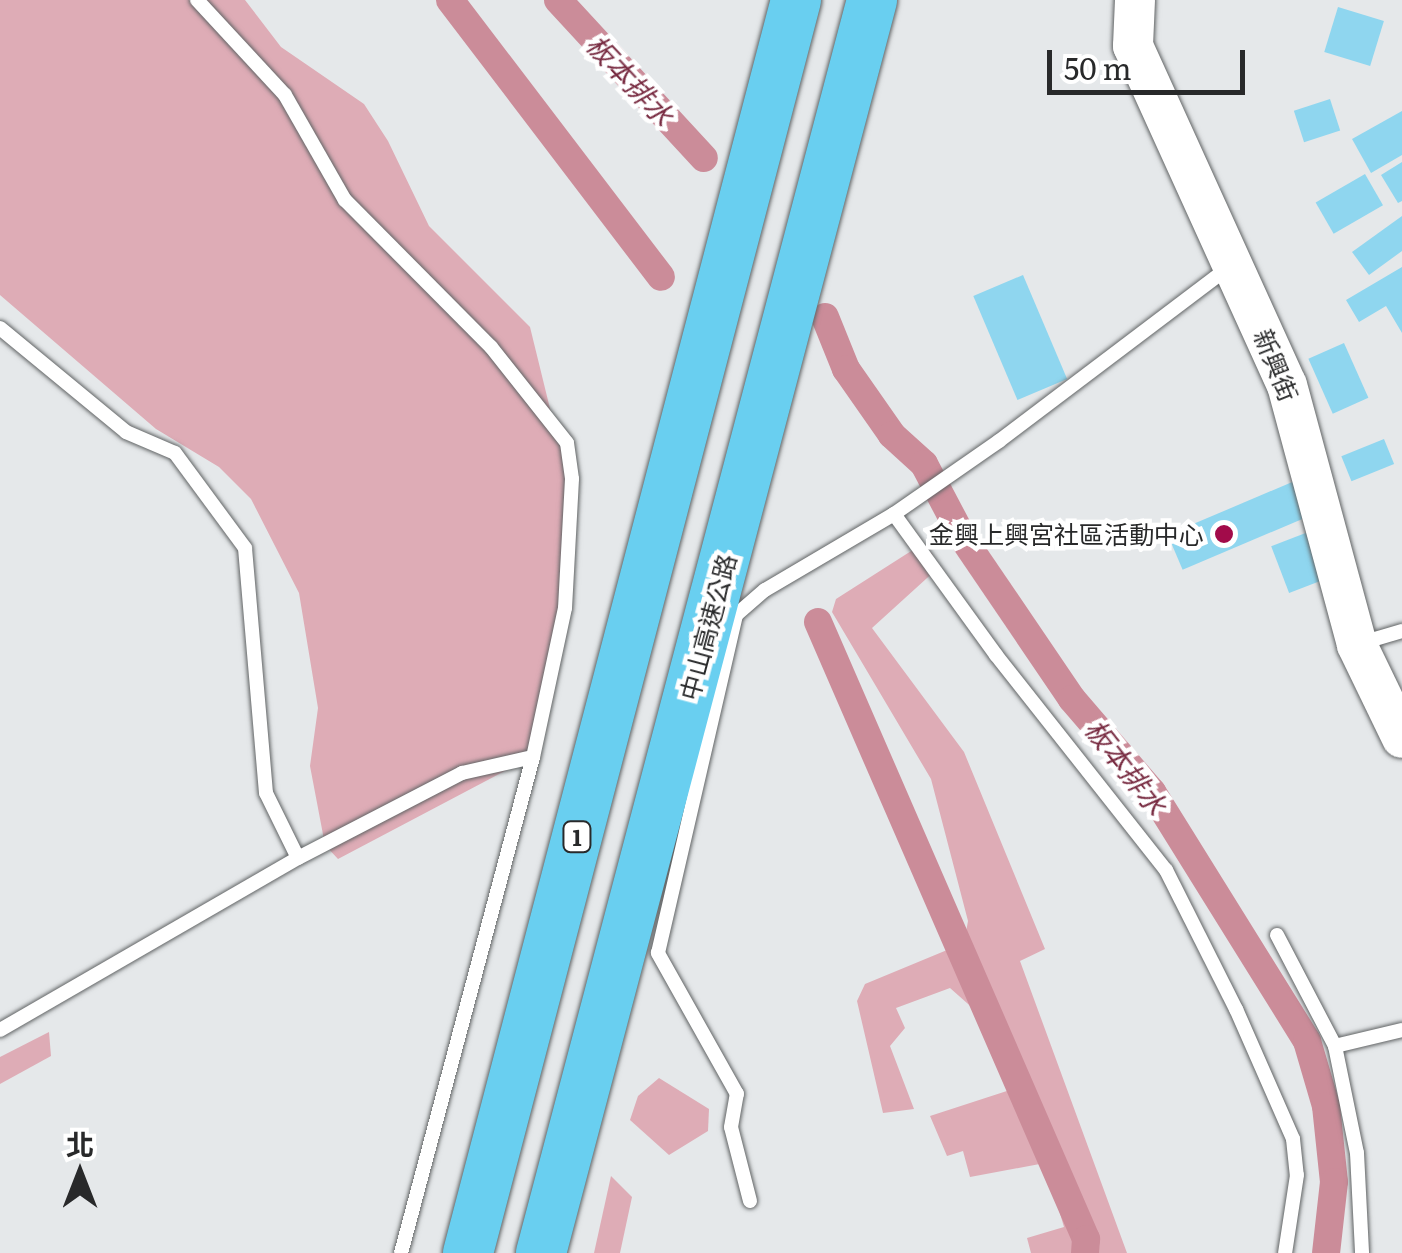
<!DOCTYPE html>
<meta charset="utf-8">
<style>
body{margin:0}
#map{position:relative;width:1402px;height:1253px;overflow:hidden;background:#e5e8ea;font-family:Literata,"Noto Sans TC",serif}
div>[style]{position:absolute}
.green>*{inset:0;background:#deacb6}
.canal>*{height:28px;margin:-14px;padding:0 14px;transform-origin:14px;border-radius:14px;background:#cb8c99}
.building>*{inset:0;background:#8fd6ef;transform-origin:0 0}
.roads{filter:drop-shadow(0 0 2px #616465) drop-shadow(0 0 2px #616465)}
.lane>*{height:14px;margin:-7px;padding:0 7px;transform-origin:7px;border-radius:7px;background:#fff}
.secondary>*{height:40px;margin:-20px;padding:0 20px;transform-origin:20px;border-radius:20px;background:#fff}
.highway>*{height:50px;margin:-25px;padding:0 25px;transform-origin:25px;border-radius:25px;background:#69cff0}
.dots>*{width:28px;height:28px;translate:-50% -50%;box-sizing:border-box;border:5px solid #fff;border-radius:50%}
span{translate:-50% -50%;white-space:nowrap;text-align:center;line-height:1.15;-webkit-text-stroke:9px #fff;paint-order:stroke}
.shield-label span{padding:2px 8px;background:#fff;border:2px solid;border-radius:8px;-webkit-text-stroke-width:0}
.shield-label{font-size:22px;color:#28292a;font-weight:700}
.street-label{font-size:25px;color:#28292a}
.poi-label{font-size:25px;color:#28292a}
.right{translate:-100% -50%;text-align:right}
.water-label{font-size:28px;color:#782b41;font-style:italic}
.north{position:absolute;left:30px;top:1123px;width:100px;height:100px;-webkit-text-stroke:8px #fff;paint-order:stroke;rotate:0deg;font-size:28px;font-weight:700;line-height:40px;text-align:center;color:#28292a}
.north::after{content:'';display:block;margin:auto;width:35px;height:45px;background:#28292a;clip-path:polygon(50% 0,100% 100%,50% 72%,0 100%)}
.scale{position:absolute;left:1047px;top:50px;width:198px;height:45px;box-sizing:border-box;border:5px solid #28292a;border-top:0;padding-left:12px;font-size:30px;line-height:35px;white-space:nowrap;color:#28292a;-webkit-text-stroke:8px #fff;paint-order:stroke}
</style>
<div id="map">
<div class="green">
<div style="clip-path:polygon(0 0,245px 0,281px 47px,364px 104px,388px 141px,429px 226px,530px 327px,555px 429px,566px 449px,572px 565px,543px 734px,520px 763px,338px 859px,325px 845px,310px 766px,318px 708px,299px 593px,251px 499px,219px 467px,156px 429px,0 295px)"></div>
<div style="clip-path:polygon(919px 546px,932px 553px,937px 569px,872px 628px,964px 752px,1045px 949px,1020px 961px,1127px 1253px,1031px 1253px,1027px 1238px,1064px 1227px,1045px 1163px,970px 1177px,963px 1151px,947px 1156px,930px 1116px,1013px 1089px,985px 1019px,950px 988px,896px 1008px,905px 1028px,890px 1046px,914px 1109px,883px 1113px,857px 1001px,865px 984px,964px 943px,968px 921px,931px 779px,832px 612px,836px 599px)"></div>
<div style="clip-path:polygon(49px 1032px,51px 1056px,0 1084px,0 1057px)"></div>
<div style="clip-path:polygon(659px 1078px,709px 1109px,708px 1131px,669px 1155px,630px 1120px,638px 1096px)"></div>
<div style="clip-path:polygon(611px 1176px,632px 1197px,620px 1253px,594px 1253px)"></div>
</div>
<div class="canal">
<div style="left:450px;top:0;width:348px;rotate:52.7deg"></div>
<div style="left:558px;top:0;width:215px;rotate:47.3deg"></div>
<div style="left:825px;top:317px;width:56px;rotate:68deg"></div>
<div style="left:846px;top:369px;width:80px;rotate:55.1deg"></div>
<div style="left:892px;top:435px;width:43px;rotate:42.2deg"></div>
<div style="left:924px;top:464px;width:86px;rotate:62.2deg"></div>
<div style="left:964px;top:540px;width:192px;rotate:55.8deg"></div>
<div style="left:1072px;top:699px;width:123px;rotate:49.3deg"></div>
<div style="left:1152px;top:792px;width:293px;rotate:58.1deg"></div>
<div style="left:1307px;top:1041px;width:68px;rotate:73.7deg"></div>
<div style="left:1326px;top:1106px;width:76px;rotate:84deg"></div>
<div style="left:1334px;top:1182px;width:71px;rotate:96.4deg"></div>
<div style="left:818px;top:622px;width:673px;rotate:66.52deg"></div>
<div style="left:1086px;top:1239px;width:14px;rotate:94deg"></div>
</div>
<div class="building">
<div style="left:1338px;top:7px;width:48px;height:47px;rotate:17deg"></div>
<div style="left:1330px;top:99px;width:33px;height:38px;rotate:72deg"></div>
<div style="clip-path:polygon(1402px 111px,1402px 155px,1371px 173px,1352px 139px)"></div>
<div style="clip-path:polygon(1402px 162px,1402px 201px,1398px 203px,1381px 175px)"></div>
<div style="left:1365px;top:174px;width:36px;height:57px;rotate:60deg"></div>
<div style="clip-path:polygon(1402px 216px,1402px 251px,1369px 275px,1352px 252px)"></div>
<div style="clip-path:polygon(1402px 267px,1402px 333px,1386px 306px,1359px 322px,1346px 300px)"></div>
<div style="left:1023px;top:275px;width:113px;height:54px;rotate:67deg"></div>
<div style="left:1344px;top:343px;width:60px;height:39px;rotate:66deg"></div>
<div style="left:1384px;top:439px;width:27px;height:46px;rotate:68deg"></div>
<div style="left:1304px;top:477px;width:38px;height:148px;rotate:67deg"></div>
<div style="left:1316px;top:529px;width:50px;height:48px;rotate:69deg"></div>
</div>
<div class="roads">
<div class="lane">
<div style="left:197px;top:0;width:129px;rotate:47.2deg"></div>
<div style="left:285px;top:95px;width:121px;rotate:60.3deg"></div>
<div style="left:345px;top:200px;width:207px;rotate:45.2deg"></div>
<div style="left:491px;top:347px;width:122px;rotate:51.6deg"></div>
<div style="left:567px;top:443px;width:36px;rotate:82deg"></div>
<div style="left:572px;top:479px;width:129px;rotate:93.1deg"></div>
<div style="left:565px;top:608px;width:152px;rotate:102.1deg"></div>
<div style="left:533px;top:757px;width:513px;rotate:104.9deg"></div>
<div style="left:0;top:328px;width:163px;rotate:39.5deg"></div>
<div style="left:126px;top:432px;width:53px;rotate:23.2deg"></div>
<div style="left:175px;top:453px;width:118px;rotate:53.6deg"></div>
<div style="left:245px;top:548px;width:246px;rotate:85.1deg"></div>
<div style="left:266px;top:793px;width:72px;rotate:63.8deg"></div>
<div style="left:894px;top:514px;width:174px;rotate:54.1deg"></div>
<div style="left:996px;top:655px;width:274px;rotate:51.7deg"></div>
<div style="left:1166px;top:870px;width:156px;rotate:63.3deg"></div>
<div style="left:1236px;top:1009px;width:142px;rotate:66.3deg"></div>
<div style="left:1293px;top:1139px;width:36px;rotate:84deg"></div>
<div style="left:1297px;top:1175px;width:79px;rotate:98.7deg"></div>
<div style="left:1358px;top:644px;width:46px;rotate:-16.5deg"></div>
<div style="left:1277px;top:935px;width:125px;rotate:62.4deg"></div>
<div style="left:1335px;top:1046px;width:109px;rotate:78.4deg"></div>
<div style="left:1357px;top:1153px;width:100px;rotate:87.1deg"></div>
<div style="left:0;top:1030px;width:344px;rotate:-30deg"></div>
<div style="left:298px;top:858px;width:185px;rotate:-27.4deg"></div>
<div style="left:462px;top:773px;width:73px;rotate:-12.7deg"></div>
<div style="left:1335px;top:1046px;width:69px;rotate:-13.4deg"></div>
<div style="left:750px;top:1201px;width:76px;rotate:-104.4deg"></div>
<div style="left:731px;top:1127px;width:34px;rotate:-80deg"></div>
<div style="left:737px;top:1094px;width:162px;rotate:-119.3deg"></div>
<div style="left:658px;top:953px;width:347px;rotate:-77deg"></div>
<div style="left:736px;top:615px;width:38px;rotate:-41deg"></div>
<div style="left:765px;top:590px;width:150px;rotate:-30.5deg"></div>
<div style="left:894px;top:514px;width:128px;rotate:-34.8deg"></div>
<div style="left:999px;top:441px;width:288px;rotate:-37.1deg"></div>
</div>
<div class="secondary">
<div style="left:1135px;top:0;width:46px;rotate:92.5deg"></div>
<div style="left:1133px;top:46px;width:372px;rotate:65.6deg"></div>
<div style="left:1287px;top:385px;width:269px;rotate:74.9deg"></div>
<div style="left:1357px;top:645px;width:103px;rotate:64.2deg"></div>
</div>
<div class="highway">
<div style="left:468px;top:1253px;width:1295px;rotate:-75.33deg"></div>
<div style="left:541px;top:1253px;width:1296px;rotate:-75.2deg"></div>
</div>
</div>
<div class="dots">
<div style="left:1224px;top:534px;background:#a20b4a"></div>
</div>
<div class="shield-label">
<span style="left:577px;top:837px">1</span>
</div>
<div class="street-label">
<span style="left:1276px;top:365px;rotate:68deg">新興街</span>
<span style="left:708px;top:627px;rotate:-75deg">中山高速公路</span>
</div>
<div class="poi-label">
<span class="right" style="left:1204px;top:534px">金興上興宮社區活動中心</span>
</div>
<div class="water-label">
<span style="left:631px;top:79px;rotate:47deg">板本排水</span>
<span style="left:1127px;top:766px;rotate:52deg">板本排水</span>
</div>
<div class="north">北</div>
<div class="scale">50 m</div>
</div>
